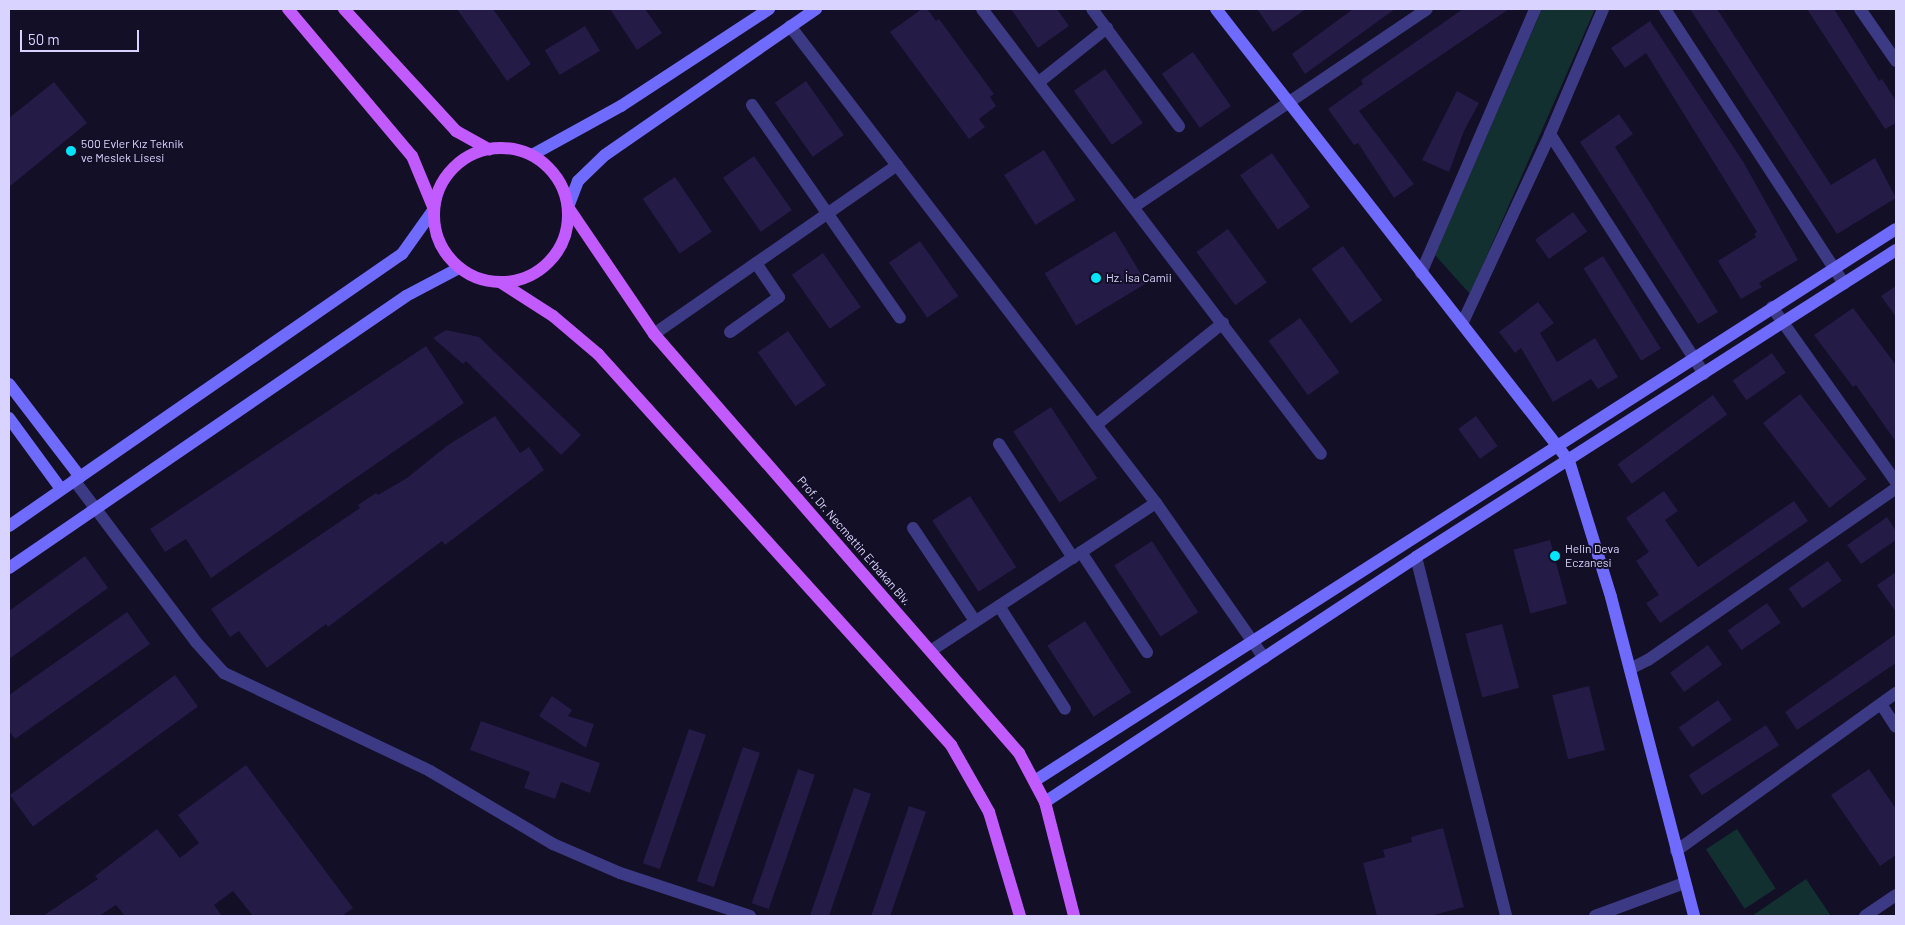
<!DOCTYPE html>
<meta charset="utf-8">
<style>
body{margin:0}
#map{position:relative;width:1905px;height:925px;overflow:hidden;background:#130f26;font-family:Barlow,sans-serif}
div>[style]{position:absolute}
.green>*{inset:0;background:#12302f;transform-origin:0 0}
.building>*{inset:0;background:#241b47;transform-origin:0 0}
.street>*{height:12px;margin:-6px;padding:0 6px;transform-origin:6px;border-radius:6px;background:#3d3a85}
.secondary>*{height:12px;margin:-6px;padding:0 6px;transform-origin:6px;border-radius:6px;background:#6f6bff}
.primary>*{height:12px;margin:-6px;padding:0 6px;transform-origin:6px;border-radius:6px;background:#c25bff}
.primary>.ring{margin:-6px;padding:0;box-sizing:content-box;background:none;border:12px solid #c25bff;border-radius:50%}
.dots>*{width:14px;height:14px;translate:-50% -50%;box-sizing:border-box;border:2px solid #130f26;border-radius:50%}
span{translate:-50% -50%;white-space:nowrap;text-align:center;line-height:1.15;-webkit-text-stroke:4px #130f26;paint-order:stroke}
.poi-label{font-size:12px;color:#d9d4ff}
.left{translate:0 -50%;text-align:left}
.street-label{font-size:12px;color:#d9d4ff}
.frame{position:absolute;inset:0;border:10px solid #d9d4ff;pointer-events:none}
.scale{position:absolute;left:20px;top:30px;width:119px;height:22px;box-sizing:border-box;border:2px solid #d9d4ff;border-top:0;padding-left:6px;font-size:15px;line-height:18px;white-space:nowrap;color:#d9d4ff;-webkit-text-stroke:4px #130f26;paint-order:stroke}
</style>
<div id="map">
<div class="green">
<div style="clip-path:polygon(1542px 9px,1595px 9px,1470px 294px,1435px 255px)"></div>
<div style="left:1737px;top:829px;width:71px;height:37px;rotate:57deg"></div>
<div style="clip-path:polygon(1806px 879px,1831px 916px,1752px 916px)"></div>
</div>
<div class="building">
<div style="clip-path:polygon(457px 9px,493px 9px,531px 64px,507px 81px)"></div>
<div style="clip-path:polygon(610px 9px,645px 9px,662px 33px,637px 50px)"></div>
<div style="clip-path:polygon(922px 9px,927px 9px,936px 21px,939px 19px,994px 94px,990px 97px,996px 106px,979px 119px,985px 127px,969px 139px,890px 32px)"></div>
<div style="clip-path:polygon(1011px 9px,1057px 9px,1069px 26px,1038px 48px)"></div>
<div style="clip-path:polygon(1257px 9px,1306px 9px,1273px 32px)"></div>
<div style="clip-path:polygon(1353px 9px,1395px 9px,1305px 74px,1292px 54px)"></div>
<div style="clip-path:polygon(1463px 9px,1509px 9px,1359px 111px,1414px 184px,1394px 198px,1358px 143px,1354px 145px,1328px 109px,1363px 84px,1361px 80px)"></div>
<div style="clip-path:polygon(1690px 9px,1717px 9px,1831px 185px,1875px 158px,1896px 198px,1837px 234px)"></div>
<div style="clip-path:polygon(1807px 9px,1834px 9px,1879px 81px,1882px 79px,1896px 101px,1896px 123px,1885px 129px)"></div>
<div style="clip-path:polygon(1650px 21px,1744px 163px,1798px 260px,1759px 283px,1762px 287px,1741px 299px,1718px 261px,1756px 237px,1754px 234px,1757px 232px,1646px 53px,1625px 68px,1611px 48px)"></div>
<div style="left:585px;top:26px;width:29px;height:47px;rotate:59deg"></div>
<div style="left:1193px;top:52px;width:66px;height:38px;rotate:55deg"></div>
<div style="left:1105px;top:69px;width:66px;height:38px;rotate:55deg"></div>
<div style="left:806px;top:81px;width:66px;height:38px;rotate:55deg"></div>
<div style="clip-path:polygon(54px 82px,87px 123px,9px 187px,9px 118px)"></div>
<div style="clip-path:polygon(1457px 91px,1479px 103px,1464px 131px,1449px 172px,1422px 160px)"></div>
<div style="clip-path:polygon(1619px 114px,1633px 134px,1615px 147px,1718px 312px,1698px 324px,1580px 142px)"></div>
<div style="left:1044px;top:150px;width:59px;height:47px;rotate:58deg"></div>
<div style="left:1272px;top:153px;width:66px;height:39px;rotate:55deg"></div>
<div style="left:754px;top:156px;width:66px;height:38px;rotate:55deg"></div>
<div style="left:675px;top:177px;width:66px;height:39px;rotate:56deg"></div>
<div style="left:1573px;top:212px;width:24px;height:47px;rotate:54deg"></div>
<div style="left:1228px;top:229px;width:66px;height:39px;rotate:54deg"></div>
<div style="left:1115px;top:231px;width:61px;height:82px;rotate:59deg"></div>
<div style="left:920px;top:241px;width:67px;height:38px;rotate:55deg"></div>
<div style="left:1343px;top:246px;width:67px;height:39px;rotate:54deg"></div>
<div style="left:823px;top:253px;width:66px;height:38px;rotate:55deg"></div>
<div style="left:1603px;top:256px;width:109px;height:23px;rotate:58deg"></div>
<div style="clip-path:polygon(1896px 286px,1896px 317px,1881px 296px)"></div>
<div style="clip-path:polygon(1538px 302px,1554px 323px,1540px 333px,1557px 362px,1595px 338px,1618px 377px,1598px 389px,1591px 379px,1553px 402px,1521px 348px,1515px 353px,1499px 332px)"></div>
<div style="clip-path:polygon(1853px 308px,1896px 365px,1896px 442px,1856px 385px,1853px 387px,1814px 335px)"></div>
<div style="left:1300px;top:318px;width:67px;height:39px;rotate:54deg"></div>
<div style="clip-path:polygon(446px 330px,479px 337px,581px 435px,561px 455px,466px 361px,463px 364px,433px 338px)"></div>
<div style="left:788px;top:331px;width:66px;height:37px;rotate:55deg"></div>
<div style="clip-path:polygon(426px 346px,464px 403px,211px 578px,186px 539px,165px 552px,150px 529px)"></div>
<div style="left:1772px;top:353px;width:24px;height:48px;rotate:55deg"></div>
<div style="left:1800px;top:394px;width:108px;height:47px;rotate:52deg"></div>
<div style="left:1713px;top:395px;width:24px;height:118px;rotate:54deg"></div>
<div style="left:1051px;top:407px;width:85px;height:45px;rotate:57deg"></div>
<div style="clip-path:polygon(495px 416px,520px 453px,529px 447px,544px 470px,445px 545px,442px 541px,328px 627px,326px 624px,267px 668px,239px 631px,230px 637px,211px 609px,360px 508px,358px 505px,376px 493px,378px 495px,407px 478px,448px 445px)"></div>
<div style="left:1476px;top:416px;width:37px;height:22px;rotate:54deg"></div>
<div style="clip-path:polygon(1664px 491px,1678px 511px,1665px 520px,1698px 567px,1794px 501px,1808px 521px,1660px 623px,1646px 603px,1659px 595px,1636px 561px,1649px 552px,1626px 518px)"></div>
<div style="left:970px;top:496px;width:85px;height:45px;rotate:57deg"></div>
<div style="clip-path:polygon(1887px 517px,1896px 531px,1896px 540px,1861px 564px,1847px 545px)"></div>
<div style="left:1550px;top:540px;width:66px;height:38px;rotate:75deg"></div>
<div style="left:1152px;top:541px;width:85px;height:45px;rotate:57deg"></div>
<div style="clip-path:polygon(85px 556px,108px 588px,9px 659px,9px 611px)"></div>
<div style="left:1828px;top:561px;width:24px;height:48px;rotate:55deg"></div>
<div style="clip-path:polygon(1896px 572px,1896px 612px,1877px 585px)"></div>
<div style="left:1767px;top:603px;width:24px;height:48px;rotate:55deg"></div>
<div style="clip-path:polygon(127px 612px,150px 644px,15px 739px,9px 731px,9px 695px)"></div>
<div style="left:1085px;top:621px;width:85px;height:45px;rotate:57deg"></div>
<div style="left:1502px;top:624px;width:66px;height:38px;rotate:75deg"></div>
<div style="clip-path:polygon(1896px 634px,1896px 663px,1797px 730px,1785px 712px)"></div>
<div style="left:1708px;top:645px;width:24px;height:47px;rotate:54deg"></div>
<div style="left:175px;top:675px;width:39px;height:204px;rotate:54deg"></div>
<div style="left:1589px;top:686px;width:66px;height:38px;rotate:76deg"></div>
<div style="clip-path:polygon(552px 696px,572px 710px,568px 716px,594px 724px,586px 748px,539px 716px)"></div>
<div style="left:1718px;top:700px;width:24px;height:48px;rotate:55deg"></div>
<div style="clip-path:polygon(481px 721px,600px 763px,590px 793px,561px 782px,555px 799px,524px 788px,530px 772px,470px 750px)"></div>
<div style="left:1766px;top:725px;width:24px;height:92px;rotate:57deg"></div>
<div style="left:689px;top:729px;width:18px;height:142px;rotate:19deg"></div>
<div style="left:743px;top:747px;width:18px;height:142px;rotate:19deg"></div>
<div style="clip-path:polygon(246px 765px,353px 908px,342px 916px,253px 916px,233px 891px,214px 905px,222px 916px,125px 916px,116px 905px,99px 916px,43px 916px,98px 879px,95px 876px,157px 829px,180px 858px,199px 843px,178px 815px)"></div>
<div style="left:798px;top:769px;width:18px;height:142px;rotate:19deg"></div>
<div style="clip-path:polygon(1869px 769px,1896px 809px,1896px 855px,1880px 866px,1831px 795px)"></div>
<div style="left:854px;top:788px;width:18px;height:136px;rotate:19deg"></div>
<div style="left:909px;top:806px;width:18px;height:117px;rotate:19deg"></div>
<div style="clip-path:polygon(1443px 828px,1464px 907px,1430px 916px,1377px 916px,1363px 863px,1385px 857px,1383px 850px,1412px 842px,1411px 837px)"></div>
</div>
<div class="street">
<div style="left:982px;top:9px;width:559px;rotate:52.7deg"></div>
<div style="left:1092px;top:9px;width:146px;rotate:53.4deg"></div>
<div style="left:1665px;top:9px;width:328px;rotate:56.9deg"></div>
<div style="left:1860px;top:9px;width:63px;rotate:55.3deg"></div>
<div style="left:790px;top:26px;width:601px;rotate:52.5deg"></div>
<div style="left:1156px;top:503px;width:189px;rotate:55.1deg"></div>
<div style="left:1039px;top:82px;width:87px;rotate:-38.5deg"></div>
<div style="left:752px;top:105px;width:259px;rotate:55.2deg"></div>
<div style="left:1550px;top:134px;width:285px;rotate:57.3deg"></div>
<div style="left:1135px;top:206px;width:352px;rotate:-34deg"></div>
<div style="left:1421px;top:273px;width:288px;rotate:-66.6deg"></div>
<div style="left:1772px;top:307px;width:214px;rotate:54.7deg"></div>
<div style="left:1462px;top:324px;width:209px;rotate:-65.1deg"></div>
<div style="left:1550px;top:134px;width:136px;rotate:-67deg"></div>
<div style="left:730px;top:332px;width:60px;rotate:-35.5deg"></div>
<div style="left:779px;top:297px;width:41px;rotate:-124.1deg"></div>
<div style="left:654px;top:334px;width:296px;rotate:-34.8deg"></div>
<div style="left:1096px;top:425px;width:163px;rotate:-38.8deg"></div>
<div style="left:999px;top:444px;width:136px;rotate:57deg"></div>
<div style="left:74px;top:480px;width:203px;rotate:53deg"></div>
<div style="left:196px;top:642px;width:42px;rotate:47.9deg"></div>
<div style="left:224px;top:673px;width:228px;rotate:25.4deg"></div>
<div style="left:430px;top:771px;width:143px;rotate:30.7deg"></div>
<div style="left:553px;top:844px;width:73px;rotate:23.4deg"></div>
<div style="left:620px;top:873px;width:137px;rotate:18.3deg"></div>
<div style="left:913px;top:528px;width:112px;rotate:56.3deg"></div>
<div style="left:1081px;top:552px;width:120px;rotate:56.6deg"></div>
<div style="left:1416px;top:557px;width:370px;rotate:75.9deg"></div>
<div style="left:999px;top:606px;width:122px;rotate:57.3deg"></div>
<div style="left:932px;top:650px;width:268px;rotate:-33.3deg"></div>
<div style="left:1630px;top:669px;width:20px;rotate:-27deg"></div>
<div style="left:1648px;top:660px;width:302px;rotate:-34.7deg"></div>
<div style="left:1881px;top:704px;width:27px;rotate:57deg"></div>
<div style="left:1676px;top:851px;width:271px;rotate:-35.7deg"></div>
<div style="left:1595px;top:916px;width:95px;rotate:-20.3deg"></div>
<div style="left:1865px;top:916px;width:37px;rotate:-34deg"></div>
</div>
<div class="secondary">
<div style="left:1216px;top:9px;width:574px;rotate:52.01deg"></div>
<div style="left:1569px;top:461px;width:142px;rotate:72.8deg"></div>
<div style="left:1611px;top:597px;width:330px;rotate:75.4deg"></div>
<div style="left:532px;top:155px;width:102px;rotate:-28.8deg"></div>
<div style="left:621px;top:106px;width:177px;rotate:-33.2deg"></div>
<div style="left:568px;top:207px;width:28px;rotate:-69deg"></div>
<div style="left:578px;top:181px;width:37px;rotate:-44deg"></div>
<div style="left:605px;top:155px;width:257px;rotate:-34.7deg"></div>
<div style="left:9px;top:384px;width:117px;rotate:52.6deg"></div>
<div style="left:9px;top:418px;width:88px;rotate:53.8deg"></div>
<div style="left:9px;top:526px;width:478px;rotate:-34.7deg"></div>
<div style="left:402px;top:254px;width:55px;rotate:-54.6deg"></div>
<div style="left:9px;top:568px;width:481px;rotate:-34.4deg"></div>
<div style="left:406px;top:296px;width:60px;rotate:-27.8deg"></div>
<div style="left:1036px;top:780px;width:1021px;rotate:-32.65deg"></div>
<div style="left:1045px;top:802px;width:445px;rotate:-33.4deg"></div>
<div style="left:1416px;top:557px;width:570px;rotate:-32.6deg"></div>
</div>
<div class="primary">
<div style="left:288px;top:9px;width:192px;rotate:49.9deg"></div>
<div style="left:412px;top:156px;width:57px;rotate:67.5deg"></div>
<div style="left:344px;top:9px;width:166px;rotate:47.4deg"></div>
<div style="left:456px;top:131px;width:38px;rotate:29deg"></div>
<div class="ring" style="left:434px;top:148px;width:122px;height:122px"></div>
<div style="left:568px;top:207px;width:153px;rotate:55.9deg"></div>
<div style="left:654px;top:334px;width:556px;rotate:48.94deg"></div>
<div style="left:1019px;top:753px;width:55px;rotate:62deg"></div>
<div style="left:1045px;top:802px;width:118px;rotate:75.7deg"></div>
<div style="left:500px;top:282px;width:63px;rotate:32.7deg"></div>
<div style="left:553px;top:316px;width:59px;rotate:40.2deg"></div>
<div style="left:598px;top:354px;width:527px;rotate:47.92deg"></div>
<div style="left:951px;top:745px;width:77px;rotate:60.4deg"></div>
<div style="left:989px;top:812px;width:109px;rotate:73.4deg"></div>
</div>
<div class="dots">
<div style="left:71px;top:151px;background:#00e5ff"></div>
<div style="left:1096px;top:278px;background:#00e5ff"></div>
<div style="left:1555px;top:556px;background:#00e5ff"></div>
</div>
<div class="poi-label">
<span class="left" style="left:81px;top:151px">500 Evler Kız Teknik<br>ve Meslek Lisesi</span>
<span class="left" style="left:1106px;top:278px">Hz. İsa Camii</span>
<span class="left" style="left:1565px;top:556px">Helin Deva<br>Eczanesi</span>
</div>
<div class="street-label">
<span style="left:854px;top:541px;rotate:49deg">Prof. Dr. Necmettin Erbakan Blv.</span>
</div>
<div class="frame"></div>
<div class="scale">50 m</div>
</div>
